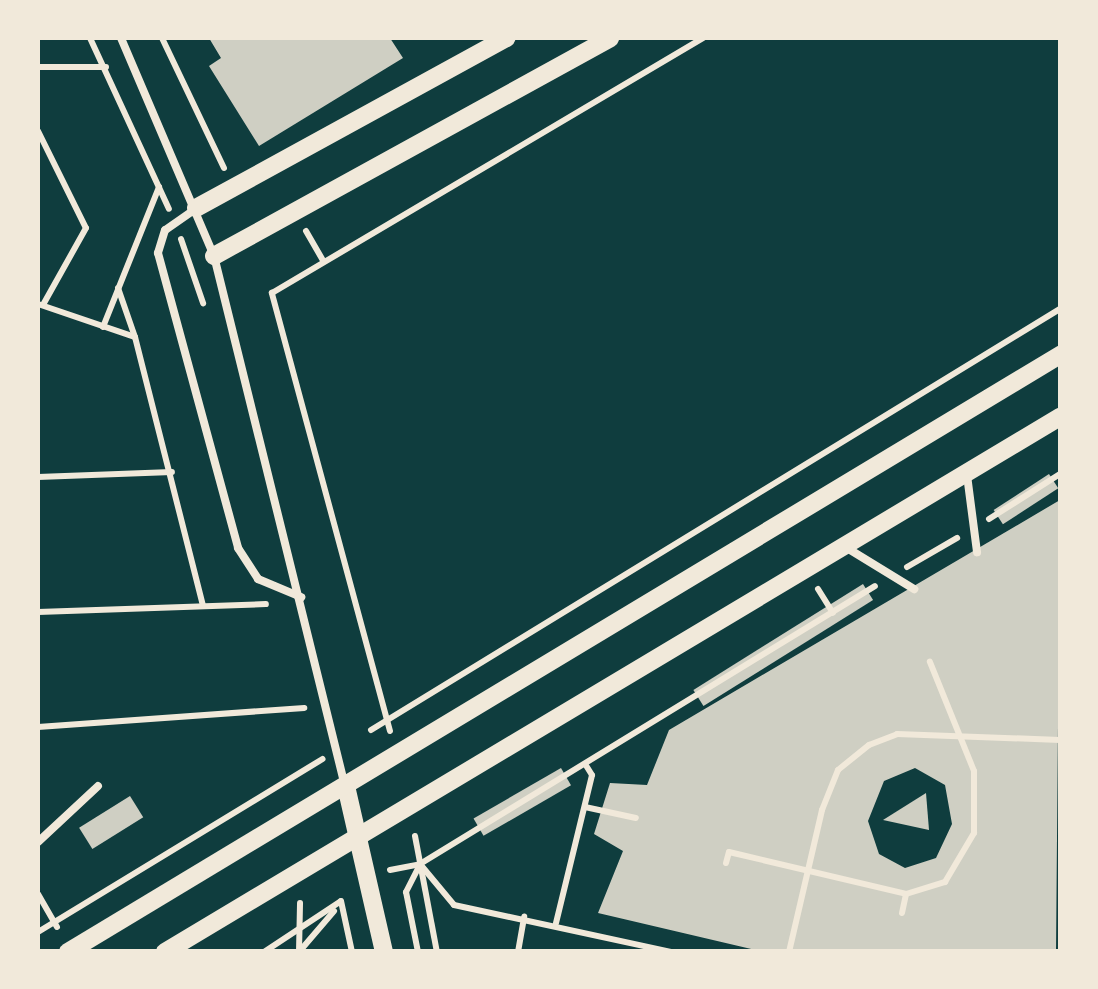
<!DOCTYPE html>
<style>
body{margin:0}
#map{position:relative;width:1098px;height:989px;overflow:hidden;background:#0f3d3e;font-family:Arial,sans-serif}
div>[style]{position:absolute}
.building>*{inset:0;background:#cfcfc3;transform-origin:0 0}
.path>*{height:6px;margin:-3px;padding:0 3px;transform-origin:3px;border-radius:3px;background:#f1e9da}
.service>*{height:8px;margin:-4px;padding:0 4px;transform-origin:4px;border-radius:4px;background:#f1e9da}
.tertiary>*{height:18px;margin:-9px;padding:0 9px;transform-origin:9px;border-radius:9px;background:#f1e9da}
span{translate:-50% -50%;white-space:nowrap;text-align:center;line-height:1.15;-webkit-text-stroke:10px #f1e9da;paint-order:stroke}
.frame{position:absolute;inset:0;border:40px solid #f1e9da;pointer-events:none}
</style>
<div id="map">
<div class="building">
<div style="clip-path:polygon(209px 38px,390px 38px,403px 58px,259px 146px,209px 66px,221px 58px)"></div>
<div style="left:1049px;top:474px;width:17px;height:66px;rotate:57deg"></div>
<div style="clip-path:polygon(evenodd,1060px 500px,1056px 952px,764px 952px,598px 913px,623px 851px,594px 834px,610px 783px,647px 785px,669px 730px,1060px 500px,915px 768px,945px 785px,952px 824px,936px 858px,905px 868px,879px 854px,868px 821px,884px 781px,915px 768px)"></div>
<div style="left:863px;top:584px;width:19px;height:200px;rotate:58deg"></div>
<div style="left:561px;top:768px;width:20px;height:101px;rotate:60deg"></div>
<div style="clip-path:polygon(926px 793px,929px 830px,883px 820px)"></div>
<div style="left:130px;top:796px;width:25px;height:60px;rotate:58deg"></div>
</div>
<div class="path">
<div style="left:90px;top:38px;width:188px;rotate:65.2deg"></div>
<div style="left:162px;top:38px;width:144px;rotate:64.5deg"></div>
<div style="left:38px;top:67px;width:68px"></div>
<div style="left:38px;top:131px;width:108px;rotate:63.7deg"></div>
<div style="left:86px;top:228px;width:88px;rotate:119.2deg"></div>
<div style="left:306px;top:231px;width:34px;rotate:60deg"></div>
<div style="left:181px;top:239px;width:68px;rotate:71deg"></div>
<div style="left:118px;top:288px;width:52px;rotate:70.9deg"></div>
<div style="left:38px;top:304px;width:102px;rotate:18.8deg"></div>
<div style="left:135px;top:337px;width:276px;rotate:75.8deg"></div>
<div style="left:103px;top:327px;width:151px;rotate:-68.2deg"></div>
<div style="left:38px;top:477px;width:134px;rotate:-2.1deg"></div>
<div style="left:989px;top:519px;width:84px;rotate:-32.4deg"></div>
<div style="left:907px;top:567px;width:58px;rotate:-30.1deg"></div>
<div style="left:818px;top:589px;width:28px;rotate:58deg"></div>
<div style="left:38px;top:612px;width:228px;rotate:-2deg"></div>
<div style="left:38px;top:727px;width:267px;rotate:-4.1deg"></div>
<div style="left:371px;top:730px;width:807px;rotate:-31.43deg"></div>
<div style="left:390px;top:731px;width:454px;rotate:-105.1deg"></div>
<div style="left:272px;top:293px;width:501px;rotate:-30.61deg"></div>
<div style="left:585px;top:807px;width:52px;rotate:12.2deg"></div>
<div style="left:415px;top:836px;width:118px;rotate:79.3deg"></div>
<div style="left:726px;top:863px;width:11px;rotate:-75deg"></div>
<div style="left:729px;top:852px;width:182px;rotate:13.3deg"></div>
<div style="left:906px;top:894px;width:41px;rotate:-17.1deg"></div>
<div style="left:945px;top:882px;width:57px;rotate:-59.4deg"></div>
<div style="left:974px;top:833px;width:62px;rotate:-90deg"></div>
<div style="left:974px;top:771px;width:118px;rotate:-112deg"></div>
<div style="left:390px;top:870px;width:31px;rotate:-11deg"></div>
<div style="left:420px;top:864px;width:533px;rotate:-31.42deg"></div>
<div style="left:38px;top:894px;width:38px;rotate:60deg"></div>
<div style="left:341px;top:901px;width:52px;rotate:77.8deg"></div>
<div style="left:902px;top:913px;width:19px;rotate:-78deg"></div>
<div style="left:556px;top:923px;width:152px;rotate:-76.3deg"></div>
<div style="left:592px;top:775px;width:13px;rotate:-122deg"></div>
<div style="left:38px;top:932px;width:333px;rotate:-31.3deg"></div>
<div style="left:264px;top:952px;width:92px;rotate:-33.5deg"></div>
<div style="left:299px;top:952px;width:54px;rotate:-49.5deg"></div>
<div style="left:299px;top:952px;width:49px;rotate:-88.8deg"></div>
<div style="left:322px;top:952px;width:9px"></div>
<div style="left:418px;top:952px;width:61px;rotate:-101.3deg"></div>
<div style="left:406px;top:892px;width:31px;rotate:-63deg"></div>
<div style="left:420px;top:864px;width:53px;rotate:50.3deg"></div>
<div style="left:454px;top:905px;width:223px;rotate:12.2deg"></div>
<div style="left:518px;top:952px;width:36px;rotate:-80deg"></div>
<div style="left:789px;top:952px;width:146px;rotate:-76.9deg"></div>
<div style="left:822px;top:810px;width:43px;rotate:-68.2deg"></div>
<div style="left:838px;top:770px;width:40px;rotate:-39deg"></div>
<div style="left:869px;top:745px;width:30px;rotate:-21deg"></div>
<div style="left:897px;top:734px;width:163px;rotate:2.1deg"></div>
</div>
<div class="service">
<div style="left:121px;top:38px;width:237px;rotate:66.9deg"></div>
<div style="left:214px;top:256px;width:542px;rotate:76.12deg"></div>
<div style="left:194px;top:210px;width:35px;rotate:145deg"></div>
<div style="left:165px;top:230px;width:24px;rotate:107deg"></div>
<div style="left:158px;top:253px;width:306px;rotate:74.8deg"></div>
<div style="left:238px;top:548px;width:37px;rotate:57deg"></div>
<div style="left:258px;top:579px;width:47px;rotate:22.7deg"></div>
<div style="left:967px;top:475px;width:78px;rotate:82.6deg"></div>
<div style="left:847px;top:548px;width:79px;rotate:31.5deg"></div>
<div style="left:38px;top:842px;width:82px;rotate:-43deg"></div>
</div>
<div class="tertiary">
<div style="left:196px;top:208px;width:354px;rotate:-28.7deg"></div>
<div style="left:214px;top:256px;width:452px;rotate:-28.8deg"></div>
<div style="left:346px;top:786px;width:170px;rotate:77.1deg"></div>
<div style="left:68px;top:952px;width:1158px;rotate:-31.04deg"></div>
<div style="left:165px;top:952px;width:1043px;rotate:-30.87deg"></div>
</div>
<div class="frame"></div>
</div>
